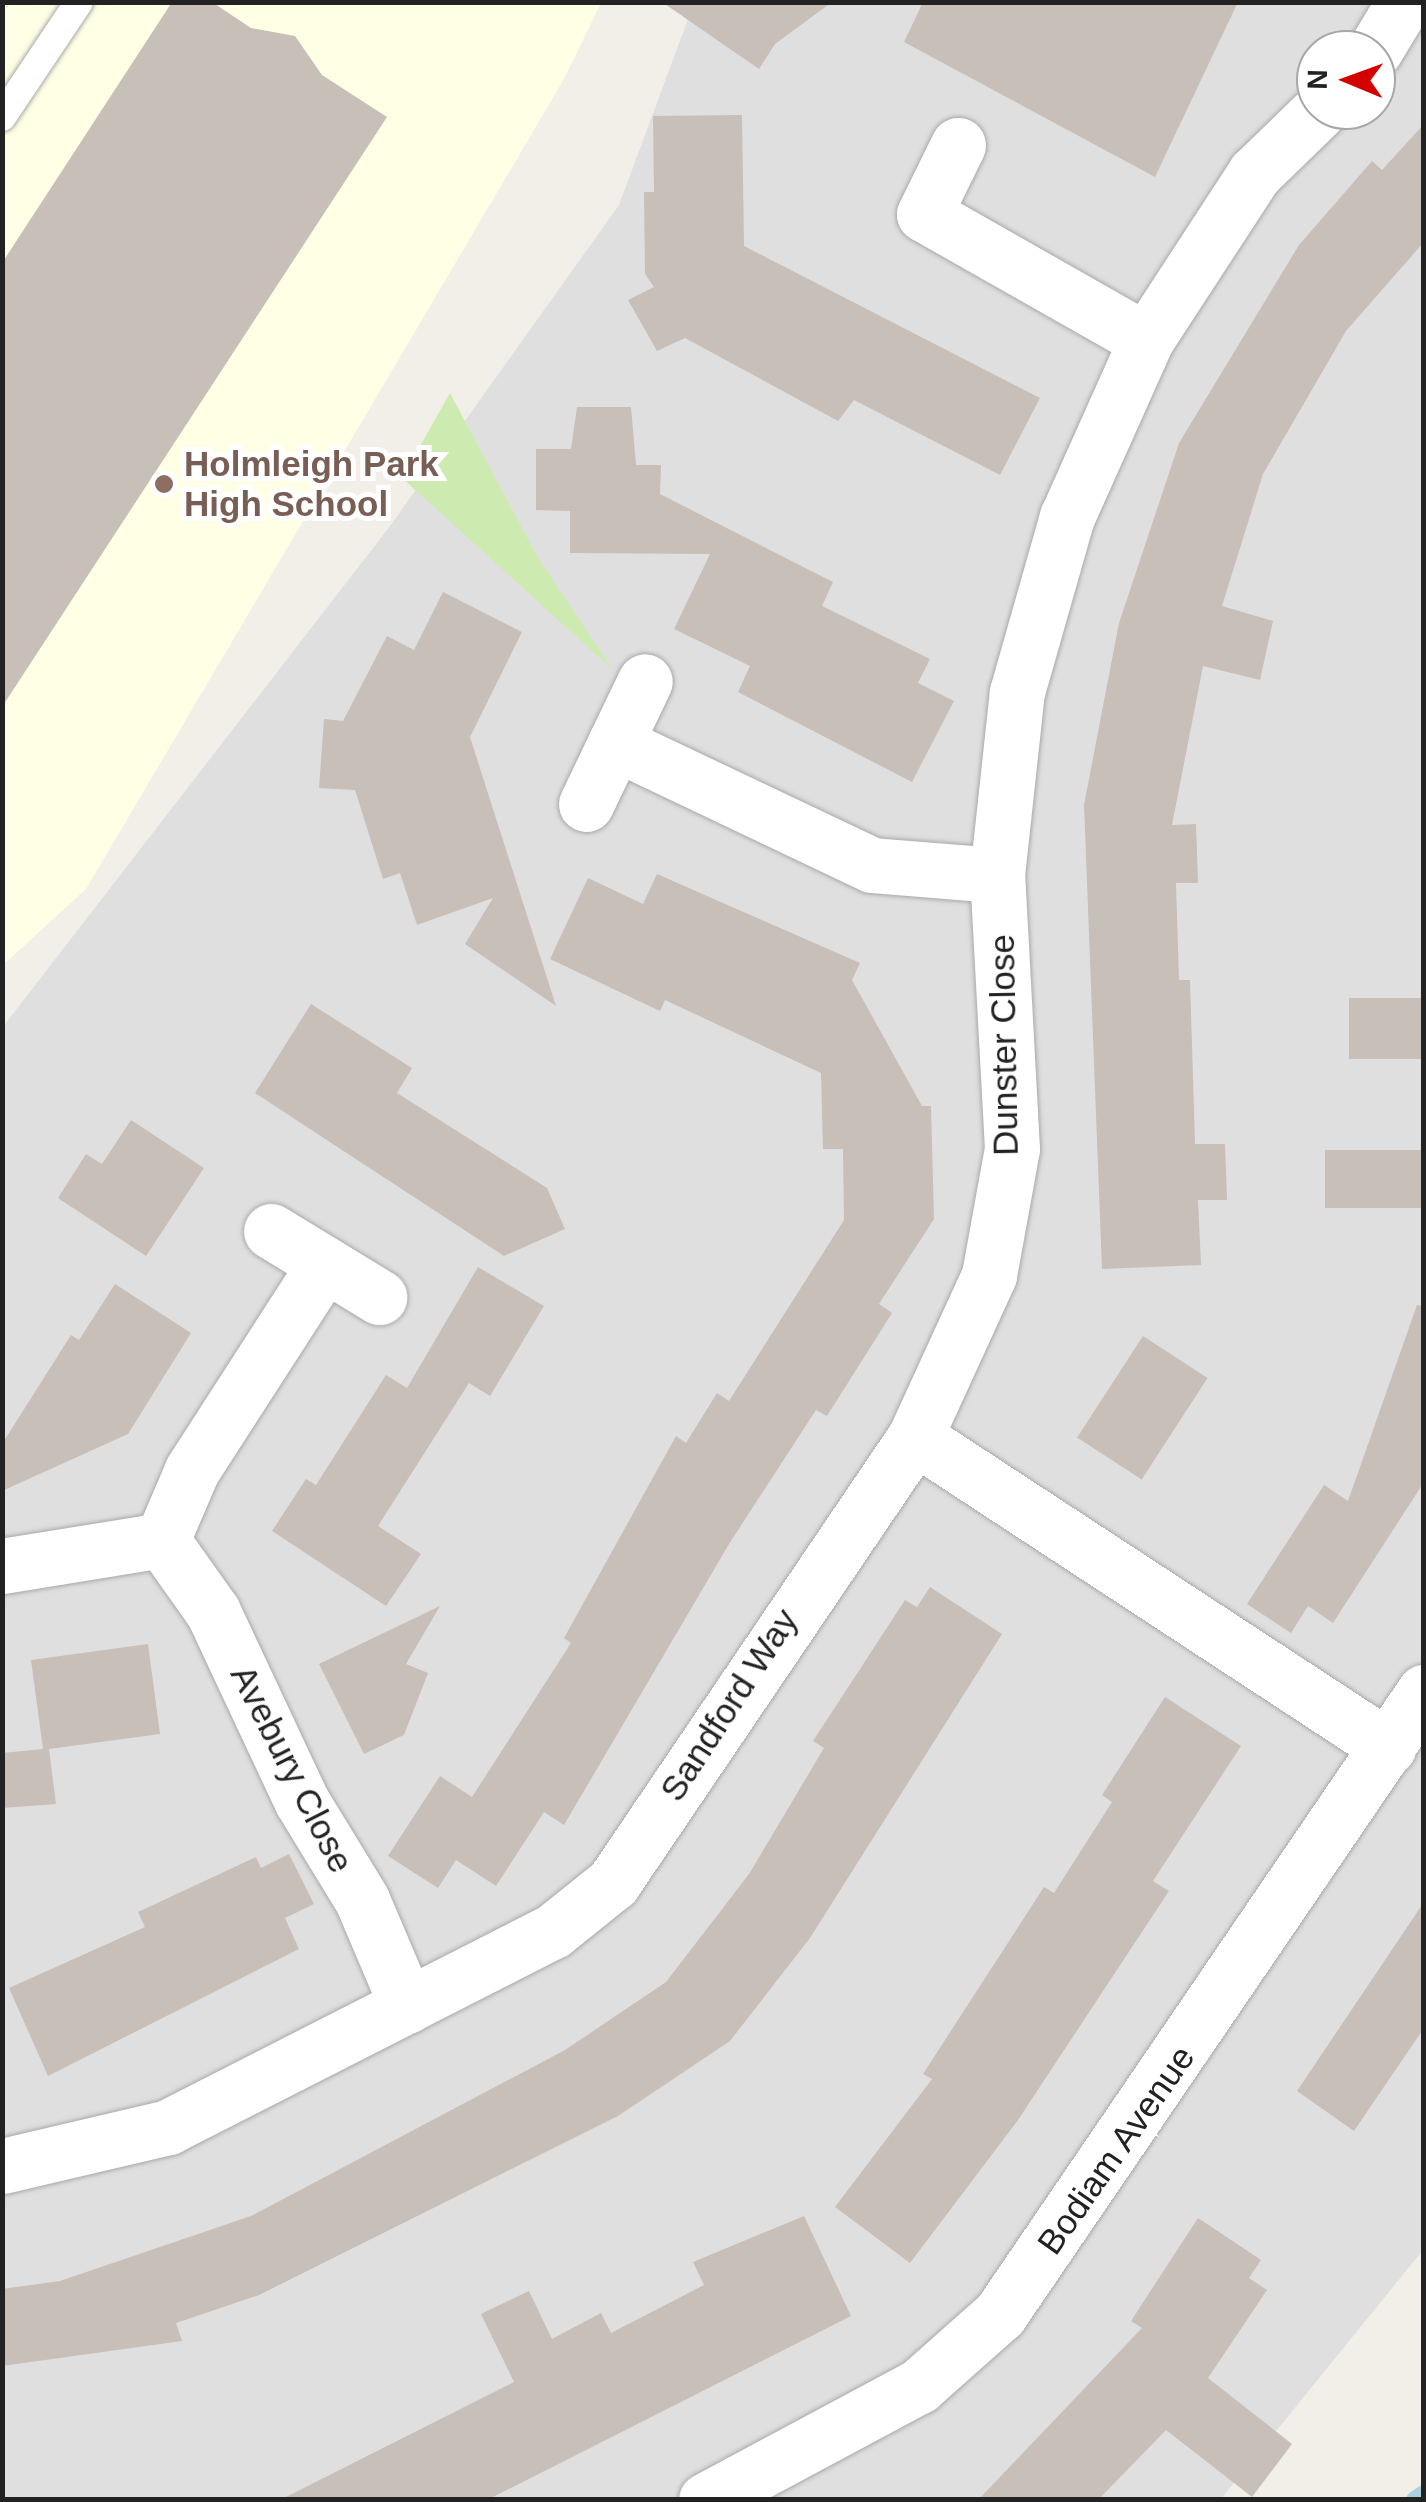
<!DOCTYPE html>
<style>
body{margin:0}
#map{position:relative;width:1426px;height:2502px;overflow:hidden;background:#f2efe9;font-family:Arial,sans-serif}
div>[style]{position:absolute}
.residential>*{inset:0;background:#e0dfdf}
.education>*{inset:0;background:#ffffe5}
.grass>*{inset:0;background:#cdebb0}
.stream>*{height:18px;margin:-9px;padding:0 9px;transform-origin:9px;border-radius:9px;background:#aad3df}
.building>*{inset:0;background:#c7bfb8;transform-origin:0 0}
.roads{filter:drop-shadow(0 0 2px #a9a9a9) drop-shadow(0 0 2px #a9a9a9)}
.service>*{height:28px;margin:-14px;padding:0 14px;transform-origin:14px;border-radius:14px;background:#fff}
.minor>*{height:55px;margin:-27.5px;padding:0 27.5px;transform-origin:27.5px;border-radius:27.5px;background:#fff}
.dots>*{width:28px;height:28px;translate:-50% -50%;box-sizing:border-box;border:5px solid #fff;border-radius:50%}
span{translate:-50% -50%;white-space:nowrap;text-align:center;line-height:1.15;-webkit-text-stroke:10px #fff;paint-order:stroke}
.education-label{font-size:35px;color:#785e54;font-weight:700}
.left{translate:0 -50%;text-align:left}
.street-label{font-size:35px;color:#222}
.frame{position:absolute;inset:0;border:5px solid #222;pointer-events:none}
.north{position:absolute;left:1296px;top:30px;width:100px;height:100px;box-sizing:border-box;background:#fff;border:2px solid #a7a7a7;border-radius:50%;rotate:271deg;font-size:28px;font-weight:700;line-height:40px;text-align:center;color:#222}
.north::after{content:'';display:block;margin:auto;width:35px;height:45px;background:#d40000;clip-path:polygon(50% 0,100% 100%,50% 72%,0 100%)}
</style>
<div id="map">
<div class="residential">
<div style="clip-path:polygon(evenodd,694px 3px,1423px 3px,1423px 2250px,1220px 2500px,3px 2499px,2px 1028px,390px 526px,619px 205px,694px 3px,1316px 50px,1376px 50px,1376px 110px,1316px 110px,1316px 50px)"></div>
</div>
<div class="education">
<div style="clip-path:polygon(3px 3px,601px 3px,564px 79px,86px 889px,3px 965px)"></div>
</div>
<div class="grass">
<div style="clip-path:polygon(450px 393px,537px 556px,613px 670px,402px 478px)"></div>
</div>
<div class="stream">
<div style="left:1415px;top:2500px;width:11px;rotate:-34deg"></div>
</div>
<div class="building">
<div style="clip-path:polygon(172px 2px,212px 2px,251px 28px,295px 36px,322px 75px,387px 117px,2px 707px,2px 263px)"></div>
<div style="clip-path:polygon(662px 2px,832px 2px,775px 44px,759px 69px)"></div>
<div style="clip-path:polygon(923px 2px,1238px 2px,1155px 177px,904px 42px)"></div>
<div style="clip-path:polygon(742px 115px,744px 246px,1040px 398px,1000px 475px,854px 400px,838px 421px,685px 338px,657px 351px,628px 300px,654px 287px,645px 274px,644px 192px,654px 192px,653px 116px)"></div>
<div style="clip-path:polygon(1424px 124px,1424px 242px,1346px 331px,1263px 474px,1222px 606px,1273px 621px,1260px 680px,1203px 666px,1172px 825px,1196px 824px,1198px 883px,1176px 883px,1179px 980px,1190px 980px,1195px 1144px,1225px 1144px,1227px 1200px,1198px 1200px,1201px 1265px,1102px 1269px,1084px 805px,1119px 623px,1179px 443px,1299px 245px,1372px 161px,1382px 170px)"></div>
<div style="clip-path:polygon(577px 407px,631px 407px,636px 465px,661px 465px,660px 494px,833px 582px,822px 606px,930px 659px,918px 683px,954px 701px,912px 782px,738px 692px,750px 666px,674px 629px,710px 554px,570px 553px,570px 511px,536px 510px,536px 449px,571px 449px)"></div>
<div style="clip-path:polygon(443px 592px,522px 632px,470px 737px,556px 1006px,465px 944px,493px 898px,417px 925px,400px 873px,383px 879px,355px 790px,319px 788px,324px 719px,343px 721px,387px 636px,414px 650px)"></div>
<div style="clip-path:polygon(657px 874px,860px 963px,852px 980px,922px 1106px,931px 1106px,934px 1219px,879px 1304px,892px 1313px,827px 1416px,816px 1410px,729px 1544px,564px 1825px,544px 1812px,496px 1886px,456px 1860px,438px 1888px,388px 1856px,440px 1776px,472px 1797px,571px 1643px,564px 1638px,676px 1436px,686px 1443px,717px 1393px,729px 1401px,844px 1220px,843px 1149px,823px 1149px,821px 1073px,665px 1000px,660px 1011px,550px 959px,588px 878px,643px 904px)"></div>
<div style="left:1424px;top:998px;width:61px;height:75px;rotate:90deg"></div>
<div style="clip-path:polygon(311px 1004px,412px 1068px,397px 1093px,547px 1188px,565px 1229px,504px 1256px,255px 1093px)"></div>
<div style="clip-path:polygon(131px 1120px,204px 1168px,146px 1256px,58px 1198px,86px 1154px,102px 1164px)"></div>
<div style="left:1424px;top:1150px;width:58px;height:99px;rotate:90deg"></div>
<div style="clip-path:polygon(478px 1267px,544px 1306px,490px 1396px,469px 1383px,378px 1526px,421px 1554px,386px 1606px,272px 1531px,306px 1479px,316px 1485px,386px 1375px,407px 1388px)"></div>
<div style="clip-path:polygon(115px 1284px,191px 1333px,128px 1434px,2px 1491px,2px 1444px,71px 1335px,79px 1340px)"></div>
<div style="clip-path:polygon(1417px 1305px,1424px 1306px,1424px 1482px,1333px 1623px,1308px 1606px,1291px 1633px,1247px 1604px,1324px 1485px,1348px 1501px)"></div>
<div style="left:1143px;top:1336px;width:77px;height:121px;rotate:33deg"></div>
<div style="clip-path:polygon(930px 1587px,1002px 1634px,810px 1938px,730px 2041px,618px 2116px,259px 2295px,176px 2323px,182px 2341px,2px 2366px,2px 2289px,60px 2281px,251px 2216px,565px 2050px,666px 1982px,749px 1874px,824px 1748px,813px 1741px,905px 1600px,917px 1607px)"></div>
<div style="clip-path:polygon(440px 1606px,406px 1664px,428px 1673px,404px 1735px,364px 1754px,319px 1664px)"></div>
<div style="clip-path:polygon(148px 1644px,160px 1734px,49px 1749px,56px 1804px,2px 1808px,2px 1753px,43px 1749px,31px 1660px)"></div>
<div style="clip-path:polygon(1165px 1697px,1241px 1746px,1153px 1881px,1169px 1891px,1018px 2120px,910px 2263px,835px 2207px,932px 2079px,923px 2074px,1044px 1887px,1054px 1893px,1112px 1802px,1102px 1795px)"></div>
<div style="clip-path:polygon(289px 1854px,314px 1904px,285px 1918px,299px 1949px,48px 2076px,9px 1988px,145px 1927px,138px 1912px,256px 1857px,261px 1868px)"></div>
<div style="clip-path:polygon(1424px 1902px,1424px 2028px,1354px 2131px,1297px 2091px)"></div>
<div style="clip-path:polygon(804px 2216px,851px 2316px,487px 2500px,280px 2500px,514px 2382px,481px 2314px,529px 2291px,552px 2339px,601px 2313px,611px 2333px,704px 2285px,693px 2262px)"></div>
<div style="clip-path:polygon(1198px 2218px,1261px 2260px,1249px 2278px,1267px 2290px,1208px 2378px,1292px 2444px,1252px 2497px,1166px 2430px,1098px 2500px,978px 2500px,1142px 2328px,1131px 2321px)"></div>
</div>
<div class="roads">
<div class="service">
<div style="left:2px;top:117px;width:138px;rotate:-56.2deg"></div>
</div>
<div class="minor">
<div style="left:1375px;top:50px;width:56px;rotate:-58.9deg"></div>
<div style="left:958px;top:145px;width:77px;rotate:116.2deg"></div>
<div style="left:924px;top:214px;width:255px;rotate:29.6deg"></div>
<div style="left:615px;top:743px;width:284px;rotate:25.4deg"></div>
<div style="left:872px;top:865px;width:125px;rotate:4.6deg"></div>
<div style="left:586px;top:804px;width:136px;rotate:-64.4deg"></div>
<div style="left:271px;top:1231px;width:127px;rotate:31.4deg"></div>
<div style="left:915px;top:1437px;width:566px;rotate:33.24deg"></div>
<div style="left:162px;top:1540px;width:88px;rotate:54.7deg"></div>
<div style="left:213px;top:1612px;width:208px;rotate:64.9deg"></div>
<div style="left:301px;top:1800px;width:117px;rotate:58.6deg"></div>
<div style="left:362px;top:1900px;width:115px;rotate:67deg"></div>
<div style="left:2px;top:1566px;width:162px;rotate:-9.2deg"></div>
<div style="left:162px;top:1540px;width:76px;rotate:-66.8deg"></div>
<div style="left:192px;top:1470px;width:245px;rotate:-57.2deg"></div>
<div style="left:2px;top:2166px;width:171px;rotate:-13.2deg"></div>
<div style="left:168px;top:2127px;width:432px;rotate:-27deg"></div>
<div style="left:553px;top:1931px;width:77px;rotate:-38.7deg"></div>
<div style="left:613px;top:1883px;width:539px;rotate:-55.9deg"></div>
<div style="left:915px;top:1437px;width:178px;rotate:-65.4deg"></div>
<div style="left:989px;top:1275px;width:128px;rotate:-79.7deg"></div>
<div style="left:1012px;top:1149px;width:274px;rotate:-93.1deg"></div>
<div style="left:997px;top:875px;width:184px;rotate:-83.8deg"></div>
<div style="left:1017px;top:692px;width:182px;rotate:-74.1deg"></div>
<div style="left:1067px;top:517px;width:194px;rotate:-65.9deg"></div>
<div style="left:1146px;top:340px;width:199px;rotate:-56.9deg"></div>
<div style="left:1255px;top:173px;width:91px;rotate:-44.1deg"></div>
<div style="left:706px;top:2500px;width:242px;rotate:-28.2deg"></div>
<div style="left:919px;top:2386px;width:108px;rotate:-41.6deg"></div>
<div style="left:1000px;top:2314px;width:753px;rotate:-55.72deg"></div>
</div>
</div>
<div class="dots">
<div style="left:164px;top:484px;background:#8d6e63"></div>
</div>
<div class="education-label">
<span class="left" style="left:184px;top:484px">Holmleigh Park<br>High School</span>
</div>
<div class="street-label">
<span style="left:1004px;top:1045px;rotate:-91deg">Dunster Close</span>
<span style="left:729px;top:1705px;rotate:-57deg">Sandford Way</span>
<span style="left:292px;top:1769px;rotate:63deg">Avebury Close</span>
<span style="left:1116px;top:2150px;rotate:-55deg">Bodiam Avenue</span>
</div>
<div class="frame"></div>
<div class="north">N</div>
</div>
